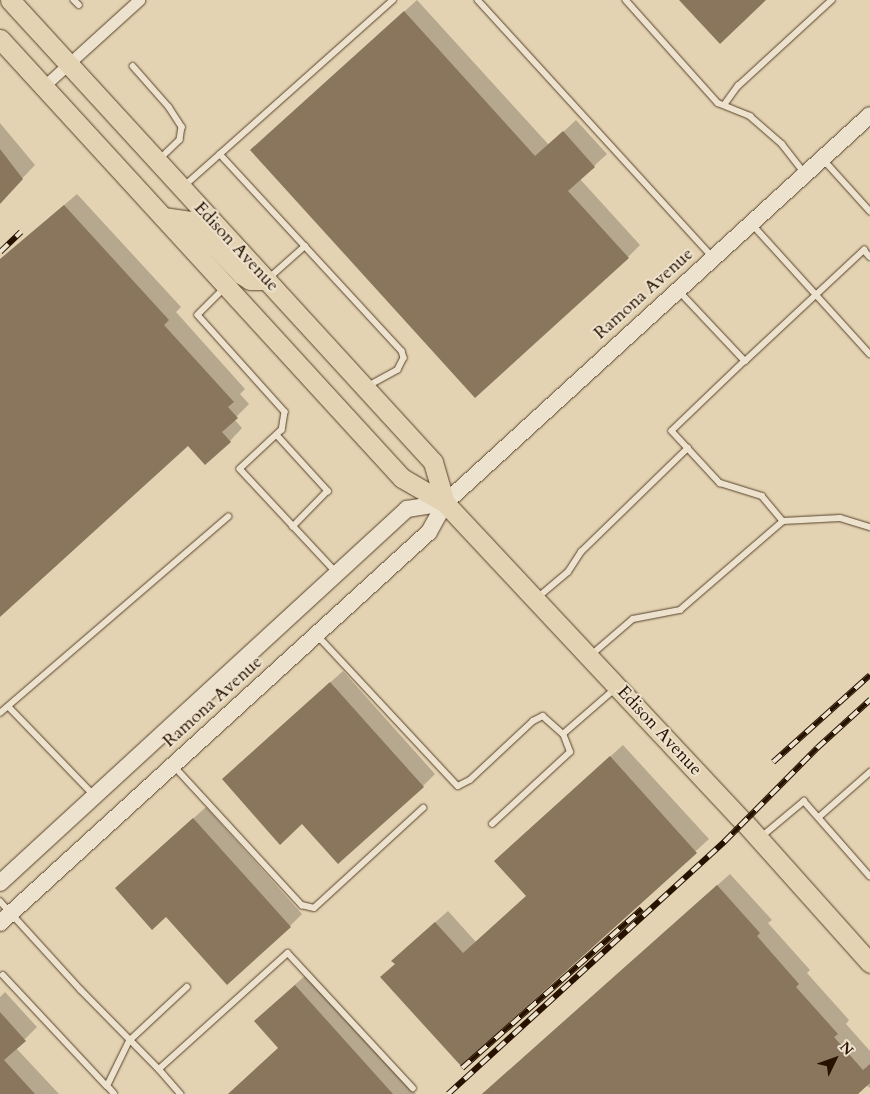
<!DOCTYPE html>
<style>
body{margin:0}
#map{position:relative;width:870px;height:1094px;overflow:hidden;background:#e4d3b2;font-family:Cardo,serif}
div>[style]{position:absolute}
.shadow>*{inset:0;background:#0003}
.building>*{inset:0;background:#89765d}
.roads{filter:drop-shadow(0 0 1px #56422c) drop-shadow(0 0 1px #56422c)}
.service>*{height:5.5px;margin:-2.75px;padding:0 2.75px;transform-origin:2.75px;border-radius:2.75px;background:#ede2cd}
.minor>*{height:11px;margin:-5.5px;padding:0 5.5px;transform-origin:5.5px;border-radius:5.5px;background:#ede2cd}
.secondary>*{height:16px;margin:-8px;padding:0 8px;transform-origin:8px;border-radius:8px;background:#ede2cd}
.primary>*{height:19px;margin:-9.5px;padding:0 9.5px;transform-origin:9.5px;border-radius:9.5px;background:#e4d3b2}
.rail>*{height:5.5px;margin-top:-2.75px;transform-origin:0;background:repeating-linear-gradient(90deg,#ede2cd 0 11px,#271200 0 22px);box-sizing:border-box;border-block:1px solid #271200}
span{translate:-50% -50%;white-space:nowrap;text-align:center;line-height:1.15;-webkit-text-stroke:4px #ede2cd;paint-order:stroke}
.street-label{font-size:18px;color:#271200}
.north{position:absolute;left:810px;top:1034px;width:50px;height:50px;-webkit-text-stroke:4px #ede2cd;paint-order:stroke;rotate:48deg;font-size:14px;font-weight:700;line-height:20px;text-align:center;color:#271200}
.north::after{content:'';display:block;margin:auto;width:18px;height:22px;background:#271200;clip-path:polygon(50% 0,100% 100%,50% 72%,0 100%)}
</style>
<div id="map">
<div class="shadow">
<div style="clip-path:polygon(417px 0,549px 145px,576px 120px,607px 154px,580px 179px,640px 245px,628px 257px,264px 138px)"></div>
<div style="clip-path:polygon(0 123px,35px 165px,0 202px)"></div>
<div style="clip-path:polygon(77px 194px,181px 307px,176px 312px,245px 389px,240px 394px,249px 404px,234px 419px,242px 428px,230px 441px,188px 445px,0 616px,0 260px)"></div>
<div style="clip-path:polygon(343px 671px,435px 774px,423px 786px,303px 823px,236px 767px)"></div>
<div style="clip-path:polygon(623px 745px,709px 839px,461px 1064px,396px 964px,406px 948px,448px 911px,476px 942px,527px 896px,508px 849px)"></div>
<div style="clip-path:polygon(206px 807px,302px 914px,290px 926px,129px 876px)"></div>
<div style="clip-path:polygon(730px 874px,772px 920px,768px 923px,810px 970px,807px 973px,849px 1020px,846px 1024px,870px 1051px,870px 1088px,866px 1085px,856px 1094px,482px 1094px)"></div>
<div style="clip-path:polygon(308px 973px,416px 1094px,228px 1094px,279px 1048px,268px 1009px)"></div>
<div style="clip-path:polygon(5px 992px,37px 1027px,16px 1048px,59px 1094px,0 1094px,0 997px)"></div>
</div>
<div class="building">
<div style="clip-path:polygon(679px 0,766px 0,720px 44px)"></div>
<div style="clip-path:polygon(404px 11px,535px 156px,563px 131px,595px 167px,568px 191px,629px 258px,475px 398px,250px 150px)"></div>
<div style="clip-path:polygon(0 149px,23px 179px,0 204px)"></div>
<div style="clip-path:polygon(64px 205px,169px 320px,164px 325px,234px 402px,228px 407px,238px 418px,222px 432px,231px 442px,205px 465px,188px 446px,0 617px,0 259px)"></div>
<div style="clip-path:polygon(330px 682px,424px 787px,338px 864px,302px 824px,280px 845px,222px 779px)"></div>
<div style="clip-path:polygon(610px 756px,697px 853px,461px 1066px,380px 977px,395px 964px,391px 961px,435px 922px,463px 953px,526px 896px,494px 861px)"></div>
<div style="clip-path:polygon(193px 818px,291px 927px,227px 985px,166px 917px,152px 930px,115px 888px)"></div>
<div style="clip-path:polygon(717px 885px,760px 933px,757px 936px,799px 984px,796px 987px,838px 1034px,834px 1037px,863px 1070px,870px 1064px,870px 1083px,858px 1094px,482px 1094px)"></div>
<div style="clip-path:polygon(295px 985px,393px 1094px,228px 1094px,278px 1048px,254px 1021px)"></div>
<div style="clip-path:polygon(0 1012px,26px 1041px,4px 1060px,35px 1094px,0 1094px)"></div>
</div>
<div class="roads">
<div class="service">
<div style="left:74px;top:0;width:7px;rotate:45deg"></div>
<div style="left:478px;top:0;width:347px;rotate:47.6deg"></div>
<div style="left:626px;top:0;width:138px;rotate:48.2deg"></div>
<div style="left:718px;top:103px;width:35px;rotate:22deg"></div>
<div style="left:750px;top:116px;width:43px;rotate:41.2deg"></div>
<div style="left:782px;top:144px;width:36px;rotate:52deg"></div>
<div style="left:133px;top:66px;width:55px;rotate:48.7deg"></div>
<div style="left:169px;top:107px;width:24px;rotate:57deg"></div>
<div style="left:182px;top:127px;width:13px;rotate:99deg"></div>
<div style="left:180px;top:140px;width:29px;rotate:136deg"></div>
<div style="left:724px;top:105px;width:24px;rotate:-54deg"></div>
<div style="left:738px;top:86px;width:127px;rotate:-42.5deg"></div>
<div style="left:220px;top:154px;width:268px;rotate:47.3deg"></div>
<div style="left:402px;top:351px;width:7px;rotate:74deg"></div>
<div style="left:404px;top:358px;width:13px;rotate:117deg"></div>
<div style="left:398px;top:370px;width:35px;rotate:151deg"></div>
<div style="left:824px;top:160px;width:69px;rotate:48deg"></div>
<div style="left:183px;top:187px;width:281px;rotate:-41.7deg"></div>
<div style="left:753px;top:225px;width:174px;rotate:47.8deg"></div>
<div style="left:269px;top:278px;width:48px;rotate:-41.6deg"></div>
<div style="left:225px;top:288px;width:38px;rotate:135deg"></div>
<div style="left:198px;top:315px;width:130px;rotate:48.1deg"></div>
<div style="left:285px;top:412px;width:18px;rotate:99deg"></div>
<div style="left:282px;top:430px;width:57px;rotate:137.1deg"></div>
<div style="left:240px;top:469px;width:141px;rotate:47deg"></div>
<div style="left:680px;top:292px;width:95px;rotate:46.7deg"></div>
<div style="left:745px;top:361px;width:101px;rotate:136.2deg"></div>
<div style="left:672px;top:431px;width:71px;rotate:47.3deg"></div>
<div style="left:720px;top:483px;width:44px;rotate:17.2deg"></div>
<div style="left:762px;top:496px;width:33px;rotate:50deg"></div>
<div style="left:745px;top:361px;width:163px;rotate:-43deg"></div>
<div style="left:864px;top:250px;width:9px;rotate:49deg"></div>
<div style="left:277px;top:435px;width:76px;rotate:47.7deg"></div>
<div style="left:328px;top:491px;width:50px;rotate:134.2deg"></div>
<div style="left:537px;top:598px;width:40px;rotate:-40deg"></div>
<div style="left:568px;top:572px;width:24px;rotate:-57deg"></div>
<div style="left:581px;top:552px;width:149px;rotate:-44.2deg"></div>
<div style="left:318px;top:636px;width:205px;rotate:47deg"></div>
<div style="left:458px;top:786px;width:13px;rotate:-27deg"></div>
<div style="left:470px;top:780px;width:86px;rotate:-43.1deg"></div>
<div style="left:533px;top:721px;width:11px;rotate:-27deg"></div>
<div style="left:543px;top:716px;width:27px;rotate:42deg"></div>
<div style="left:591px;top:655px;width:55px;rotate:-40.6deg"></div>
<div style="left:633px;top:619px;width:48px;rotate:-10.8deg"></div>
<div style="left:680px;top:610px;width:136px;rotate:-40.8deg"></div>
<div style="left:783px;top:521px;width:57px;rotate:-3deg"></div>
<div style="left:840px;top:518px;width:31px;rotate:17deg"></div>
<div style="left:9px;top:707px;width:121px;rotate:46deg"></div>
<div style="left:0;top:713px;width:301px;rotate:-40.7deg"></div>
<div style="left:175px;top:767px;width:188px;rotate:47.4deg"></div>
<div style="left:302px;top:905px;width:12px;rotate:14deg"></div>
<div style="left:314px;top:908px;width:148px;rotate:-42.5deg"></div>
<div style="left:819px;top:817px;width:68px;rotate:-41.4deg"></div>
<div style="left:492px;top:824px;width:106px;rotate:-42.7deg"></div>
<div style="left:570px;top:752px;width:19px;rotate:-111deg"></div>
<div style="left:563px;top:734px;width:70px;rotate:-41deg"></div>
<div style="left:761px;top:837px;width:56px;rotate:-39.9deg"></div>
<div style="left:804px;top:801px;width:100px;rotate:48.7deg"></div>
<div style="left:0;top:901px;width:120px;rotate:47.7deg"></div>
<div style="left:81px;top:990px;width:111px;rotate:45.4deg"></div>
<div style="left:159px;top:1069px;width:173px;rotate:-42deg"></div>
<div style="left:288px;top:953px;width:184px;rotate:47.2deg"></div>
<div style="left:3px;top:975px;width:152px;rotate:46.9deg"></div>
<div style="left:159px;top:1069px;width:33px;rotate:49deg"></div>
<div style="left:114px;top:1094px;width:11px;rotate:-131deg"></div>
<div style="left:107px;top:1086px;width:50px;rotate:-63.9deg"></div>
<div style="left:129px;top:1041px;width:79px;rotate:-43deg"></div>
</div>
<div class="minor">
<div style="left:43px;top:87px;width:130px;rotate:-42.2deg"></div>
</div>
<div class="secondary">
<div style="left:0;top:883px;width:553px;rotate:-42.58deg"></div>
<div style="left:407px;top:509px;width:38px;rotate:-9deg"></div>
<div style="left:0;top:923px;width:580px;rotate:-42.35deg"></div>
<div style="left:429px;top:532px;width:33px;rotate:-61deg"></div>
<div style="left:445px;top:503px;width:575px;rotate:-42.39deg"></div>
</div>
<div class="primary">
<div style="left:10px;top:0;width:626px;rotate:47.52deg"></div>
<div style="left:433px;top:462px;width:43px;rotate:73.7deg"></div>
<div style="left:0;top:39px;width:595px;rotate:47.52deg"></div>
<div style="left:402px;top:478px;width:50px;rotate:30.2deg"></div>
<div style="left:445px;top:503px;width:437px;rotate:46.9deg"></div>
<div style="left:744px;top:822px;width:189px;rotate:48.2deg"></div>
<div style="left:163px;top:217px;width:28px;rotate:8deg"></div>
<div style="left:191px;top:221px;width:74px;rotate:46.6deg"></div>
<div style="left:242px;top:275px;width:9px;rotate:32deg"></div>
<div style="left:250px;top:280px;width:17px"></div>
</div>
</div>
<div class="rail">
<div style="left:0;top:252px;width:29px;rotate:-44deg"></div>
<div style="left:773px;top:762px;width:130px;rotate:-41.9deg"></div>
<div style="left:462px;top:1068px;width:240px;rotate:-41.5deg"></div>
<div style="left:448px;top:1094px;width:374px;rotate:-42.4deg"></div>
<div style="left:724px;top:842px;width:132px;rotate:-45.3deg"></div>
<div style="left:817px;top:748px;width:72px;rotate:-42.2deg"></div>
</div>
<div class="street-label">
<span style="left:236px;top:247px;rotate:47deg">Edison Avenue</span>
<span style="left:644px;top:294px;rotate:-42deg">Ramona Avenue</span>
<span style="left:213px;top:702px;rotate:-42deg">Ramona Avenue</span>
<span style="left:659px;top:731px;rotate:47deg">Edison Avenue</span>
</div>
<div class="north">N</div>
</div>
